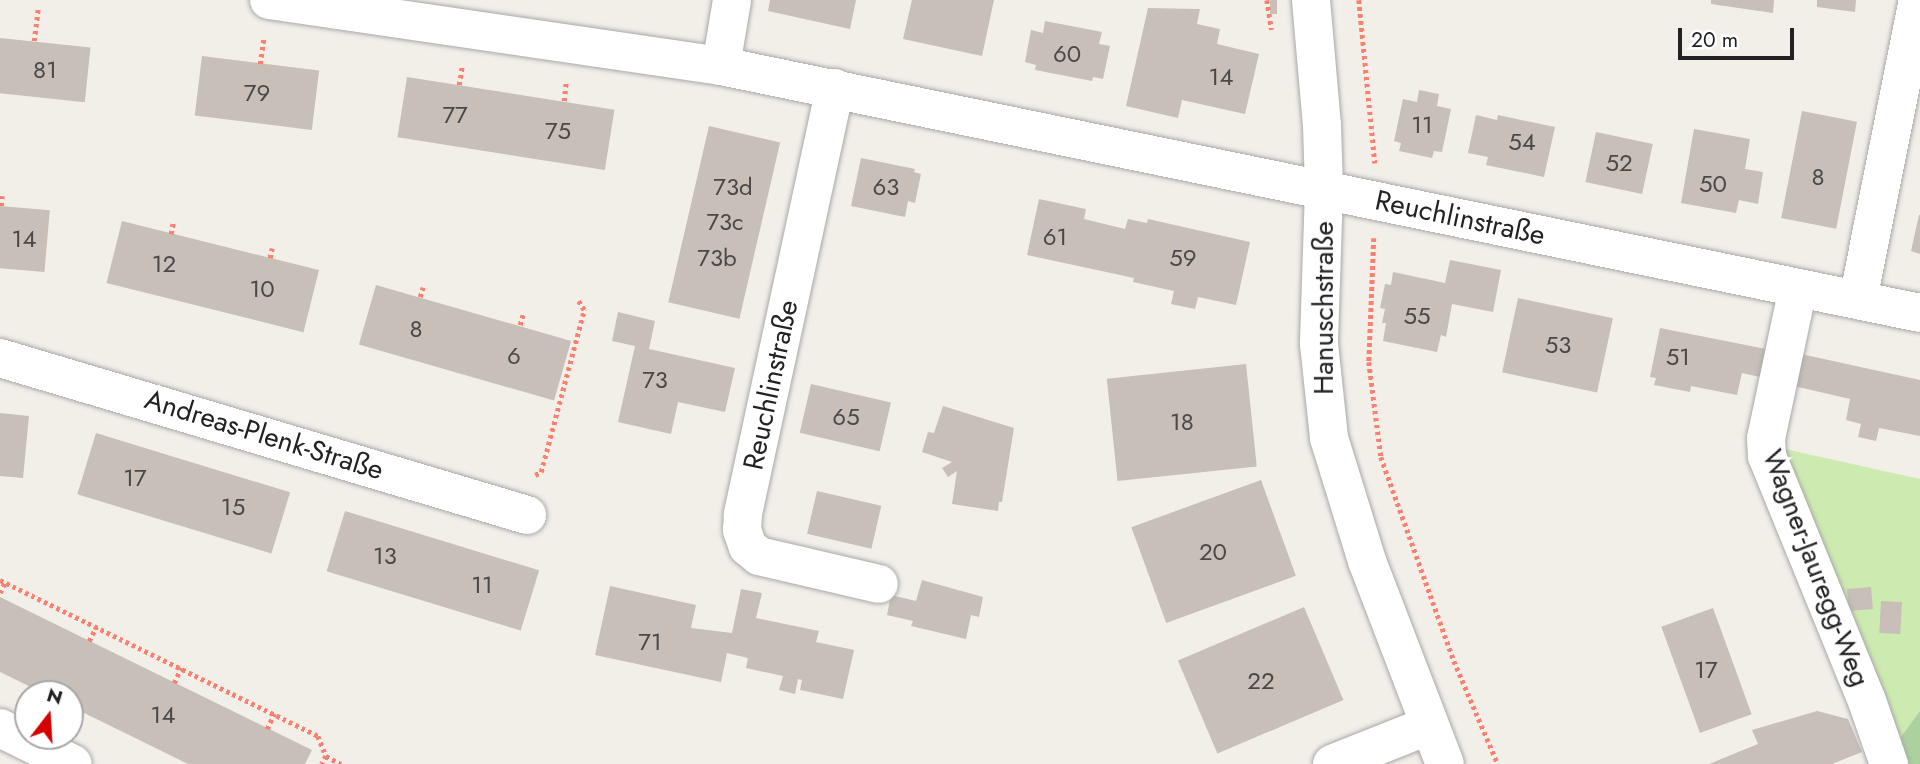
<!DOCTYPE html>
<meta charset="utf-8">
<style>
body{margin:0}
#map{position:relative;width:1920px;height:764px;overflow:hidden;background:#f2efe9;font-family:Jost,sans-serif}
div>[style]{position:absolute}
.grass>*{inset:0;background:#cdebb0}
.forest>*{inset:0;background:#add19e}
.building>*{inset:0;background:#c7bfb8;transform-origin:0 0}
.path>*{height:4.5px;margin-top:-2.25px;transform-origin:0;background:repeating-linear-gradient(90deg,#fa8072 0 3.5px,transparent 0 7px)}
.roads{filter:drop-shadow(0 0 2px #a9a9a9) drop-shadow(0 0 2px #a9a9a9)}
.minor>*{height:38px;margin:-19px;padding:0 19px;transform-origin:19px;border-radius:19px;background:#fff}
span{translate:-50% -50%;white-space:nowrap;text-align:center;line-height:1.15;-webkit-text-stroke:5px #fff;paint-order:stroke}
.number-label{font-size:24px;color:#4b4948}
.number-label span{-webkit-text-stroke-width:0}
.street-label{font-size:28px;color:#222}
.north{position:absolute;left:14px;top:680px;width:70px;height:70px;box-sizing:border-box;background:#fff;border:2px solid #a7a7a7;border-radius:50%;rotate:17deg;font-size:19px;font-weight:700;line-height:28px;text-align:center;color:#222}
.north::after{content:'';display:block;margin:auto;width:24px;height:32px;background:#d40000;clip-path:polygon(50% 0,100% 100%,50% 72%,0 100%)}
.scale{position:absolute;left:1678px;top:28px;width:116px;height:32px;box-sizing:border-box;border:4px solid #222;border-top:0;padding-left:9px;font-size:21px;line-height:24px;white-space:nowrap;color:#222;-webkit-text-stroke:5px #fff;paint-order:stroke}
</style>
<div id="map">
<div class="grass">
<div style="clip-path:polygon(1785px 449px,1920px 479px,1920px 711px,1900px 738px)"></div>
</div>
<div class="forest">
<div style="clip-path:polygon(1920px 711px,1920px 764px,1904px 764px,1900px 738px)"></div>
</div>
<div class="building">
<div style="clip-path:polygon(770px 0,856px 0,850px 29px,768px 11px)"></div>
<div style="clip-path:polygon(912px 0,994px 0,982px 56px,903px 39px)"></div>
<div style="left:1270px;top:0;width:7px;height:14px"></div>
<div style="clip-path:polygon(1711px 0,1774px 0,1773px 13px,1711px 4px)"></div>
<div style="clip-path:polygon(1817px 0,1856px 0,1855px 12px,1817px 7px)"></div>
<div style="clip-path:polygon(1148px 8px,1200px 9px,1197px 24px,1220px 29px,1217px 44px,1259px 54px,1245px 114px,1182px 100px,1178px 118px,1126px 106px)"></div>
<div style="clip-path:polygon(1045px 21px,1102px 32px,1099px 44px,1110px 46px,1103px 79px,1093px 77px,1092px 81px,1035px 70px,1036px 65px,1025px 62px,1031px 30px,1043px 33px)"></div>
<div style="left:0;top:38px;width:91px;height:55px;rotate:6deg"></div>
<div style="left:202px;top:56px;width:118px;height:60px;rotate:7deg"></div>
<div style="left:407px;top:77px;width:210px;height:61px;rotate:9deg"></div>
<div style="clip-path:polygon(1419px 90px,1439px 94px,1437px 106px,1451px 109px,1442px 152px,1434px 151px,1432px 158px,1399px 151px,1401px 143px,1394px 141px,1403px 99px,1417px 102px)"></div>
<div style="left:1802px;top:111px;width:56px;height:109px;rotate:11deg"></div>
<div style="clip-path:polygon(1476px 115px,1497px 120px,1498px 115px,1555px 127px,1544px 177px,1486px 165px,1488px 157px,1468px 153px)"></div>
<div style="left:709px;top:126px;width:73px;height:181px;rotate:13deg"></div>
<div style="clip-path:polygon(1694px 129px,1750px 139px,1745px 169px,1763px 172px,1758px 204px,1739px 200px,1736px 213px,1681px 203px)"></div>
<div style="left:1596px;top:132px;width:58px;height:51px;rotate:12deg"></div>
<div style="clip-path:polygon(861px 158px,915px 169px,914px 172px,921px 174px,915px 203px,908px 201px,905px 217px,851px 206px)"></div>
<div style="clip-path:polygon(1039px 199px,1086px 209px,1084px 219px,1125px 229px,1128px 219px,1147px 223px,1148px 219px,1250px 242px,1236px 305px,1198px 297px,1195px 309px,1171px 304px,1174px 291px,1133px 282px,1134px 278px,1027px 255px)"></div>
<div style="left:0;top:206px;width:50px;height:62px;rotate:5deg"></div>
<div style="clip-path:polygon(1919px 215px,1920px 215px,1920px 254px,1911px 251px)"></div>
<div style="left:122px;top:221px;width:203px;height:64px;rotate:14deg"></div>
<div style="clip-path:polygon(1450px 260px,1501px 270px,1493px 312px,1452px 304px,1446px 337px,1441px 335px,1437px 352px,1383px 341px,1386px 323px,1382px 323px,1385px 309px,1380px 308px,1385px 284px,1391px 285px,1393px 272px,1445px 283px)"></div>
<div style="left:376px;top:285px;width:203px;height:62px;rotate:16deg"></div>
<div style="left:1518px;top:298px;width:97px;height:76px;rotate:12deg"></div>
<div style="clip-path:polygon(618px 312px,655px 321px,649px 349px,735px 368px,725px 412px,678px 402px,671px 434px,618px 422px,635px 346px,612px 341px)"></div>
<div style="clip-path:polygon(1660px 328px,1766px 349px,1760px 377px,1742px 373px,1737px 395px,1691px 386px,1690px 392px,1654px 385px,1656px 378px,1650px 377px)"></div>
<div style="clip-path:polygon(1801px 354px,1920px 380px,1920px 436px,1879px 428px,1876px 441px,1858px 437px,1861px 424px,1846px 420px,1850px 399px,1794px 386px)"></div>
<div style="left:1246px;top:364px;width:103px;height:140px;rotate:84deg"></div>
<div style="left:811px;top:384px;width:82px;height:50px;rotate:13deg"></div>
<div style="clip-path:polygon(943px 406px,1014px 428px,1002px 502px,999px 502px,998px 511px,952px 504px,957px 471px,948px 477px,942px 468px,952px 462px,922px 452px,928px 432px,934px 433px)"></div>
<div style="clip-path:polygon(0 413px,29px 416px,23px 478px,0 476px)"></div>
<div style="left:96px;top:433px;width:203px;height:64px;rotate:17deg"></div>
<div style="left:1261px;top:480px;width:102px;height:138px;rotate:70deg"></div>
<div style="left:817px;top:491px;width:66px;height:44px;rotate:13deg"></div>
<div style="left:345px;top:511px;width:203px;height:63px;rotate:17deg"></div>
<div style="clip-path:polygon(922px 580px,983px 597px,979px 617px,971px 615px,966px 639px,911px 626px,913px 621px,887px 615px,891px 595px,916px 601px)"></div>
<div style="clip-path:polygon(610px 586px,696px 605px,691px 628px,732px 633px,741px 589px,762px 593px,756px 618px,819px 631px,816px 642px,854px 650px,843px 699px,800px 690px,802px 680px,798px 679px,795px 694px,779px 690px,783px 676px,746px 668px,748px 658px,727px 653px,721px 682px,595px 655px)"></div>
<div style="left:1871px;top:587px;width:22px;height:24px;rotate:85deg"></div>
<div style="clip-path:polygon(0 597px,312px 750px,305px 764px,188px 764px,70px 706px,70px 694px,45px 694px,0 672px)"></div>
<div style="left:1881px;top:601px;width:21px;height:32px;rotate:3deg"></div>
<div style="left:1304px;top:607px;width:101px;height:137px;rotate:67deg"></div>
<div style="left:1713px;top:608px;width:113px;height:55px;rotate:70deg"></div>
<div style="clip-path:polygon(1817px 711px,1848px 719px,1862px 752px,1832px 764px,1709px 764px,1758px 744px,1752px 730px)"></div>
</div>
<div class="path">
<div style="left:1267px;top:0;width:30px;rotate:81deg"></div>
<div style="left:1359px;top:0;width:164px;rotate:84.4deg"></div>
<div style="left:34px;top:41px;width:34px;rotate:-83deg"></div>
<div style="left:260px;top:64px;width:27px;rotate:-82deg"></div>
<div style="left:459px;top:85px;width:20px;rotate:-81deg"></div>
<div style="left:564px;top:101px;width:20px;rotate:-84deg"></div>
<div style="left:1px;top:206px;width:10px;rotate:-84deg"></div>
<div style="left:171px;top:234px;width:11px;rotate:-80deg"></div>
<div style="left:1374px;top:238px;width:124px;rotate:92.3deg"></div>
<div style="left:1369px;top:362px;width:96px;rotate:82.8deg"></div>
<div style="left:1381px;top:457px;width:217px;rotate:70.3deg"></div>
<div style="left:1454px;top:661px;width:112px;rotate:66.9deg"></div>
<div style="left:270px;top:258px;width:10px;rotate:-79deg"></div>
<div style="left:420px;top:297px;width:10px;rotate:-73deg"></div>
<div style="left:520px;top:325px;width:11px;rotate:-75deg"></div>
<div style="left:535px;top:475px;width:7px;rotate:-27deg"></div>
<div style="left:541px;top:472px;width:168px;rotate:-75.1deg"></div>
<div style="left:584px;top:310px;width:13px;rotate:-122deg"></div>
<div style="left:0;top:580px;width:354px;rotate:26.1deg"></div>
<div style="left:318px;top:736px;width:22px;rotate:68deg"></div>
<div style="left:326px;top:756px;width:9px;rotate:117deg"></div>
<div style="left:0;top:593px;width:12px;rotate:-66deg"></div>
<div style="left:89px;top:641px;width:16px;rotate:-63deg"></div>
<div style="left:174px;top:683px;width:17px;rotate:-65deg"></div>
<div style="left:267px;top:729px;width:17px;rotate:-65deg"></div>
<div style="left:326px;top:756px;width:17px;rotate:28deg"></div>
</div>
<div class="roads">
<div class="minor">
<div style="left:269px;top:0;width:457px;rotate:8.3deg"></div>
<div style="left:721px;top:66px;width:1224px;rotate:11.64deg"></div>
<div style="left:1311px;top:0;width:125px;rotate:85deg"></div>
<div style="left:1322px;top:125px;width:65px;rotate:88.2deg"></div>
<div style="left:1324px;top:190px;width:154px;rotate:91.9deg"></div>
<div style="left:1319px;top:344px;width:95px;rotate:83.9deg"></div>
<div style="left:1329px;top:438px;width:129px;rotate:72.8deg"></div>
<div style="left:1367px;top:561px;width:217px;rotate:69deg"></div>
<div style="left:721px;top:66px;width:67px;rotate:-80.5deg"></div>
<div style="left:835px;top:88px;width:437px;rotate:102.2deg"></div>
<div style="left:743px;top:515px;width:15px;rotate:94deg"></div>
<div style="left:742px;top:530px;width:18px;rotate:71deg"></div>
<div style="left:748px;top:547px;width:14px;rotate:39deg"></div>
<div style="left:759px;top:556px;width:123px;rotate:13.1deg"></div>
<div style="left:1798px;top:288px;width:153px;rotate:102deg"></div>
<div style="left:1766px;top:438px;width:18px;rotate:87deg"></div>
<div style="left:1767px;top:456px;width:265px;rotate:67.8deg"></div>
<div style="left:1867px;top:701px;width:67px;rotate:70.8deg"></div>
<div style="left:1858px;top:300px;width:306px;rotate:-78.7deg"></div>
<div style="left:0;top:358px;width:550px;rotate:16.59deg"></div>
<div style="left:0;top:728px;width:81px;rotate:26.3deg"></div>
<div style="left:1332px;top:764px;width:105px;rotate:-21.7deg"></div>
</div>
</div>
<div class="number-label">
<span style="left:1067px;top:54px">60</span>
<span style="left:45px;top:70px">81</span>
<span style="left:1221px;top:77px">14</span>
<span style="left:257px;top:93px">79</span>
<span style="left:455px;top:115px">77</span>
<span style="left:1422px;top:125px">11</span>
<span style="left:558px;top:131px">75</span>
<span style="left:1522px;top:142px">54</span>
<span style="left:1619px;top:163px">52</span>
<span style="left:1818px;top:177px">8</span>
<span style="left:1713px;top:184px">50</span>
<span style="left:733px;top:187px">73d</span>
<span style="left:886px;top:187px">63</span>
<span style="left:725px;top:222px">73c</span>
<span style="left:1055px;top:237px">61</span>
<span style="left:24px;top:239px">14</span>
<span style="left:717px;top:258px">73b</span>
<span style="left:1183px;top:258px">59</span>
<span style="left:164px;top:264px">12</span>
<span style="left:262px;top:289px">10</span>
<span style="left:1417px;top:316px">55</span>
<span style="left:416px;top:329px">8</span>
<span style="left:1558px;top:345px">53</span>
<span style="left:514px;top:356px">6</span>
<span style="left:1678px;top:357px">51</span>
<span style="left:655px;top:380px">73</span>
<span style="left:846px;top:417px">65</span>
<span style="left:1182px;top:422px">18</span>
<span style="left:135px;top:478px">17</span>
<span style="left:233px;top:507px">15</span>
<span style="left:1213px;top:552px">20</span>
<span style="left:385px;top:556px">13</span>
<span style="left:482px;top:585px">11</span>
<span style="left:650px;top:642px">71</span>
<span style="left:1706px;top:670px">17</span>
<span style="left:1261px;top:681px">22</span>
<span style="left:163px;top:715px">14</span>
</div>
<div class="street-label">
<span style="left:1460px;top:218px;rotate:12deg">Reuchlinstraße</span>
<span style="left:1324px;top:308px;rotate:-90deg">Hanuschstraße</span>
<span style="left:771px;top:385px;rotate:-78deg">Reuchlinstraße</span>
<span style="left:264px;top:435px;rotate:17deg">Andreas-Plenk-Straße</span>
<span style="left:1816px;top:568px;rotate:69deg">Wagner-Jauregg-Weg</span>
</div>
<div class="north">N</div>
<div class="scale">20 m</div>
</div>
